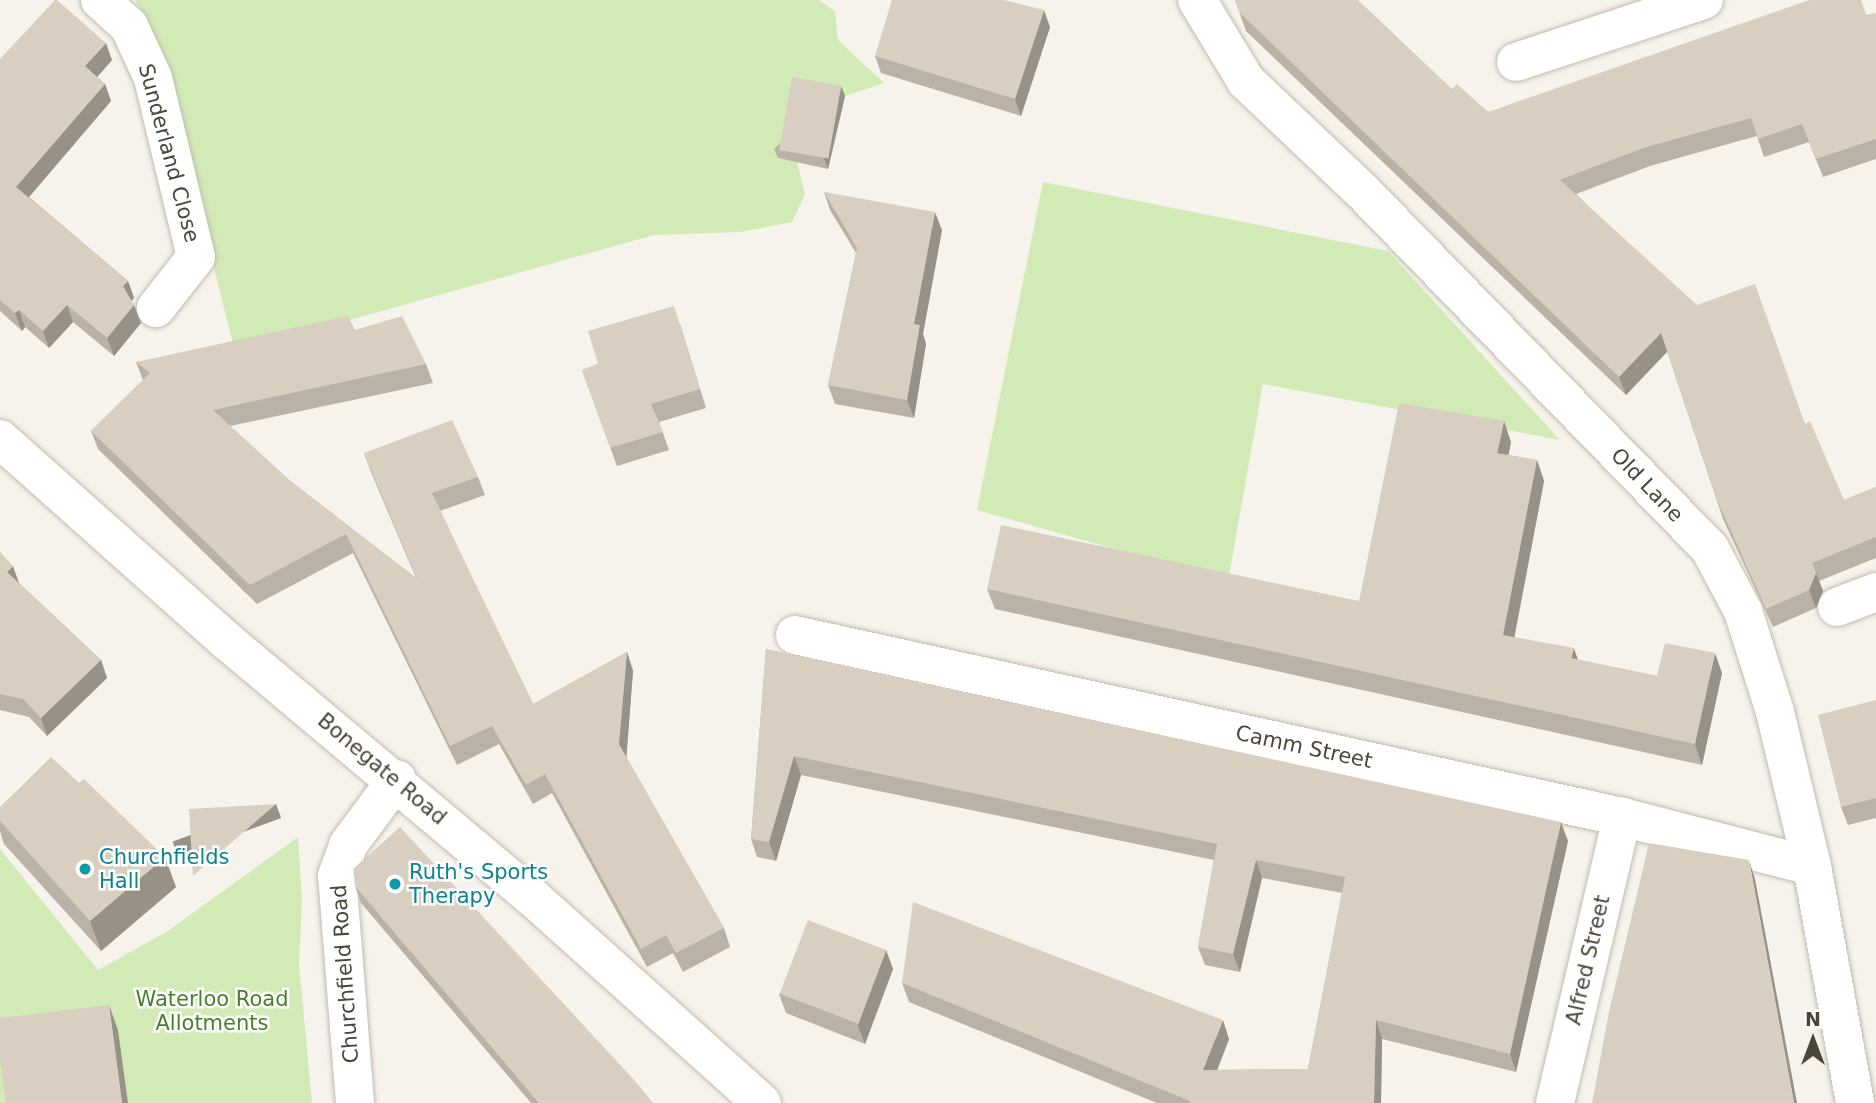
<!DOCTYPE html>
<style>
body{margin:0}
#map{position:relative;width:1876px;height:1103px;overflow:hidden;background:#f6f3ec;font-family:"DejaVu Sans",sans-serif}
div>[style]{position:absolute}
.green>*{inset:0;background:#d2eab5}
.roads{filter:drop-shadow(0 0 2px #c2bbae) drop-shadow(0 0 2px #c2bbae)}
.minor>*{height:38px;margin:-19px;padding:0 19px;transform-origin:19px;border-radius:19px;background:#fff}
.wall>*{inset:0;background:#bab2a6}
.shaded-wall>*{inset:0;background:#979187;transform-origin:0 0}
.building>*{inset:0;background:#d8cfc1;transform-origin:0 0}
.dots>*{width:19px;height:19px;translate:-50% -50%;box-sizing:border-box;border:4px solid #fff;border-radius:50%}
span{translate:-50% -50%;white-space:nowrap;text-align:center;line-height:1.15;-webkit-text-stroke:5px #fff;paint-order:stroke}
.street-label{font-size:21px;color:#4b4439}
.culture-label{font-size:21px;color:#0d838f}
.left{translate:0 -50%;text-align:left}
.park-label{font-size:21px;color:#4a7f2a}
.north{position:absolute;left:1778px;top:1005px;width:70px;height:70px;-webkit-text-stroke:5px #fff;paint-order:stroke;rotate:0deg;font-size:19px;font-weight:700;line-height:28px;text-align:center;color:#4b4439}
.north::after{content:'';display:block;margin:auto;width:24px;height:32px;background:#4b4439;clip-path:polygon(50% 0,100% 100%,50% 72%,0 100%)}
</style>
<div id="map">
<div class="green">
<div style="clip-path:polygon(135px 0,819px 0,835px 11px,838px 40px,884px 83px,845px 96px,795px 88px,778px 158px,797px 162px,805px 194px,792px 222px,740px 232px,654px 235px,235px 352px,156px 37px)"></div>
<div style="clip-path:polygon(1043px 182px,1388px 251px,1560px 440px,1263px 384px,1228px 581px,977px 510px)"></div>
<div style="clip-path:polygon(298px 837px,302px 899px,299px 964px,312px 1103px,0 1103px,0 849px,98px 970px,168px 931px)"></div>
</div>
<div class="roads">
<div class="minor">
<div style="left:100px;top:0;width:39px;rotate:42deg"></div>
<div style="left:129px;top:26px;width:57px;rotate:65.2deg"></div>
<div style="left:153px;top:78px;width:184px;rotate:76.5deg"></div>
<div style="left:196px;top:257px;width:65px;rotate:128.1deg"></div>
<div style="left:1197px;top:0;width:95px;rotate:58.8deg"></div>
<div style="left:1246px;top:81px;width:161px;rotate:43.5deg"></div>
<div style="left:1363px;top:192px;width:498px;rotate:45.8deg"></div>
<div style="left:1710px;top:549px;width:70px;rotate:62deg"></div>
<div style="left:1743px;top:611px;width:106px;rotate:72.4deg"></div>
<div style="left:1775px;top:712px;width:158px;rotate:76.5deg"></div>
<div style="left:1812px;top:866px;width:241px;rotate:79.7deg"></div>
<div style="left:1516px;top:62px;width:198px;rotate:-18.3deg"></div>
<div style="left:0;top:439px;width:305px;rotate:41.7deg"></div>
<div style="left:228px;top:642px;width:395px;rotate:40deg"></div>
<div style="left:531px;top:896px;width:310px;rotate:41.9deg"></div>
<div style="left:1837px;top:607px;width:42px;rotate:-21deg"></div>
<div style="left:795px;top:635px;width:847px;rotate:12.41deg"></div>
<div style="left:1622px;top:817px;width:196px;rotate:14.5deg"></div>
<div style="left:355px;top:1103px;width:228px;rotate:-94.5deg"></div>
<div style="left:337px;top:876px;width:33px;rotate:-70deg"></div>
<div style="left:348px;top:845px;width:82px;rotate:-53.4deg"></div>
<div style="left:1555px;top:1103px;width:294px;rotate:-76.8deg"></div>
</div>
</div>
<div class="wall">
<div style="clip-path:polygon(1235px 0,1452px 89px,1488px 112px,1876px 13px,1876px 159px,1823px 177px,1809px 142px,1764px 157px,1757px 136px,1650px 166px,1576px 194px,1805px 423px,1844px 500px,1876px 487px,1876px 558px,1819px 581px,1823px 591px,1816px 608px,1773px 627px,1723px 519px,1667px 351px,1626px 395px,1246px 31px)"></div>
<div style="clip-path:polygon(1050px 27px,1021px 116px,881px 73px,875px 56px)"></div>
<div style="clip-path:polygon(0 59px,112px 60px,97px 77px,105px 84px,111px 101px,29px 197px,128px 281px,134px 298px,131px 301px,141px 323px,114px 356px,73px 322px,49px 348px,25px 327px,22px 331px,0 311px)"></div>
<div style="clip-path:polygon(841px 86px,845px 96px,828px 169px,778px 158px,774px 149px)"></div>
<div style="clip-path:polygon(824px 192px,942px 230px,923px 334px,926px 344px,914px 418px,835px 404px,828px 385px,856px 253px,830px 210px)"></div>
<div style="clip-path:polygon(680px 324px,706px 408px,659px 422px,669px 450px,617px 466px,582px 370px,598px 364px)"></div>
<div style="clip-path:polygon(355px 330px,426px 364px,433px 383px,230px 426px,289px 480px,416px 578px,371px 472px,364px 453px,478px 477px,485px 495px,440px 511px,533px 704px,627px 652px,633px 671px,626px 757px,724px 928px,730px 947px,683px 972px,673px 953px,647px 967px,552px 793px,533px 804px,499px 744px,457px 765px,353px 553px,257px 604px,98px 449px,91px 431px,143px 380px,136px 362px)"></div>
<div style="clip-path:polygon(1511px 442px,1508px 455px,1537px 460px,1544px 481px,1514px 637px,1578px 660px,1657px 676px,1722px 673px,1702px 765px,995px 609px,987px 589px,1359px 601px)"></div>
<div style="clip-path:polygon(0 552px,19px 583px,101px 660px,107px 678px,47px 736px,29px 717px,0 710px)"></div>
<div style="clip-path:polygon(766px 649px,1568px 841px,1516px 1072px,1382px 1039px,1381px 1103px,1157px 1103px,909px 1002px,902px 983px,1229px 1039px,1217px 1070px,1308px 1069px,1342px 893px,1262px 878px,1240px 972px,1205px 965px,1198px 947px,1214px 860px,801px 775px,776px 861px,757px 857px,751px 839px)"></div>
<div style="clip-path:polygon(1876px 700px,1876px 818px,1848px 825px,1841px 807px)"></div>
<div style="clip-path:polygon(0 807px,176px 887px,101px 951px,4px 844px,0 831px)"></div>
<div style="clip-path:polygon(355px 886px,653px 1103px,531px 1103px,361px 903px)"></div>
<div style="clip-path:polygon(886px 950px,893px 969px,865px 1044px,786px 1013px,779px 994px)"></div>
</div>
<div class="shaded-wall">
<div style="clip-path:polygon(1044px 10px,1050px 27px,1021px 116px,1015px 99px)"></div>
<div style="clip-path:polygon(106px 43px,112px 60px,92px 83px,85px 66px)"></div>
<div style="clip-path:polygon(105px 84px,111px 101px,23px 204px,16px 187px)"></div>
<div style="clip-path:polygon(841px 86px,845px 96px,828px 169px,824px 159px)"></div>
<div style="clip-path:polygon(935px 212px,942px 230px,923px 334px,926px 344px,914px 418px,907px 400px,914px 324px)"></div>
<div style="clip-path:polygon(128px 281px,134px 298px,129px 304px,123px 286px)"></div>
<div style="clip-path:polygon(67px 305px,73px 322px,49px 348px,43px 331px)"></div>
<div style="clip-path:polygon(134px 305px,141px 323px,114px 356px,107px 338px)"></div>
<div style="clip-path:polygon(19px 310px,25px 327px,22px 331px,15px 313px)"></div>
<div style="clip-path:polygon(1661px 333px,1668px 351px,1626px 395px,1619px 377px)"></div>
<div style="clip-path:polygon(1504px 421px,1511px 442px,1505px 474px,1497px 453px)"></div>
<div style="clip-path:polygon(1537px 460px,1544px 481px,1511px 655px,1503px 635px)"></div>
<div style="clip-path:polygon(13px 566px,19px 583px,7px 572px)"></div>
<div style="clip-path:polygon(1816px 573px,1823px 591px,1816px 608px,1809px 590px)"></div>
<div style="clip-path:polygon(1574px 648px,1581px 669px,1571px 658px)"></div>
<div style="clip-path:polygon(627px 652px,633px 671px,626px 763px,619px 744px)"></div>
<div style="clip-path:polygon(1715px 653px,1722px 673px,1702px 765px,1695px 744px)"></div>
<div style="clip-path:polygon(101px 660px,107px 678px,47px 736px,41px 718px)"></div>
<div style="clip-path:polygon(794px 756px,801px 775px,776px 861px,769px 842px)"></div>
<div style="left:276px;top:804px;width:15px;height:110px;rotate:70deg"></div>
<div style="clip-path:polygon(1561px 822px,1568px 841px,1516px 1072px,1510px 1054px)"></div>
<div style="clip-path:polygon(165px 857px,176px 887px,101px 951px,90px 921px)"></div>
<div style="clip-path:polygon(1256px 860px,1262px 878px,1240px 972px,1233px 954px)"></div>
<div style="clip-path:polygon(1749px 860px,1755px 879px,1797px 1103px,1794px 1103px)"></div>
<div style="clip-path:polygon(886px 950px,893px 969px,865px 1044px,858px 1026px)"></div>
<div style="clip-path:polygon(109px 1005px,118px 1030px,128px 1103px,122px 1103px)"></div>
<div style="clip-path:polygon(1223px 1020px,1229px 1039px,1210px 1089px,1203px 1070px)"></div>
<div style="clip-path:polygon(1376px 1020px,1382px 1039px,1381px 1103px,1374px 1103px)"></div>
</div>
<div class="building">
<div style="clip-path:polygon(55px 0,57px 0,106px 43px,85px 66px,105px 84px,16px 187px,128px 281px,123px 286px,134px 305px,107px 338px,67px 305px,43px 331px,19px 310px,15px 313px,0 300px,0 59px)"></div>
<div style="clip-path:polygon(892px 0,1004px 0,1044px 10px,1015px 99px,875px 56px)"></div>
<div style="clip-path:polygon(1235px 0,1358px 0,1452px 89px,1457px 84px,1488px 112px,1809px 0,1861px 0,1867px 16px,1876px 13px,1876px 139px,1816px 159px,1802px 124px,1758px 139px,1751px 118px,1643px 148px,1560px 180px,1697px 305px,1755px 284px,1805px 424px,1810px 421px,1844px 500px,1876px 487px,1876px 537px,1812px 563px,1816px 573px,1809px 590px,1766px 609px,1717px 500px,1661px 333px,1619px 377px,1239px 12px)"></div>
<div style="left:792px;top:77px;width:50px;height:74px;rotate:10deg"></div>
<div style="clip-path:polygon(824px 192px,935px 212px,914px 324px,920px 325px,907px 400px,828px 385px,857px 248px)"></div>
<div style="clip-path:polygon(674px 306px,700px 389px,651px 404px,663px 432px,610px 448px,582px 370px,598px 364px,588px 331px)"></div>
<div style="clip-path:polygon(348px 316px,355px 330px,402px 316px,426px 364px,213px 410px,289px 480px,417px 579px,364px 453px,452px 420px,478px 477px,432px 493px,533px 704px,627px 652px,619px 744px,724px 928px,676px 953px,666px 935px,641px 949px,545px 774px,526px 785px,492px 726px,450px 746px,346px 534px,250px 585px,91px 431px,150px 373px,136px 362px)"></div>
<div style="clip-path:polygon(1399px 403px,1504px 421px,1497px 453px,1537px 460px,1503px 635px,1574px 648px,1571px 658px,1657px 676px,1665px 643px,1715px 653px,1695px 744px,987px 589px,1001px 525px,1359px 601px)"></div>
<div style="clip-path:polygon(0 552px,13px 566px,7px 572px,101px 660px,41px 718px,23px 699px,0 694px)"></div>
<div style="clip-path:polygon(766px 649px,1561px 822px,1510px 1054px,1376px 1020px,1374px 1103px,1190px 1103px,1190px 1101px,902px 983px,913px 902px,1223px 1020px,1203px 1070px,1308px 1069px,1345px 877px,1256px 860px,1233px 954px,1198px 947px,1217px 844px,794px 756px,769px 842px,751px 839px)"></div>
<div style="clip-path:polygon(1876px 700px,1876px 798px,1841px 807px,1818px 715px)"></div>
<div style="clip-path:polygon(51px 757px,79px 783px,84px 779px,165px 857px,90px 921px,0 821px,0 807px)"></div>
<div style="clip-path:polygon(276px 804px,193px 876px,189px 809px)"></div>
<div style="clip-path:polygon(400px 827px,636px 1082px,653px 1103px,539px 1103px,355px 886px,353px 869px)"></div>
<div style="clip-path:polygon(1649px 843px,1749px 860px,1794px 1103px,1592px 1103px,1609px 1012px)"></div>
<div style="left:808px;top:920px;width:84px;height:79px;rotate:21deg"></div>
<div style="clip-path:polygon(109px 1005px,122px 1103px,6px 1103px,0 1060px,0 1018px)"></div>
</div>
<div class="dots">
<div style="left:85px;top:869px;background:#0f9aa8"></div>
<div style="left:395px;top:884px;background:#0f9aa8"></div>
</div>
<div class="street-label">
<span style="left:169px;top:153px;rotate:75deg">Sunderland Close</span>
<span style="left:1647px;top:485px;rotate:46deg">Old Lane</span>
<span style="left:1304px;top:747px;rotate:12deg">Camm Street</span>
<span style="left:382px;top:769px;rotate:40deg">Bonegate Road</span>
<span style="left:1588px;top:960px;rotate:-77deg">Alfred Street</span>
<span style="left:345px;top:974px;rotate:-94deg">Churchfield Road</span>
</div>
<div class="culture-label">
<span class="left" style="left:99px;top:869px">Churchfields<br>Hall</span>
<span class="left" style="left:409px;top:884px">Ruth's Sports<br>Therapy</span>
</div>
<div class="park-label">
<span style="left:212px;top:1011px">Waterloo Road<br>Allotments</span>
</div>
<div class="north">N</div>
</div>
